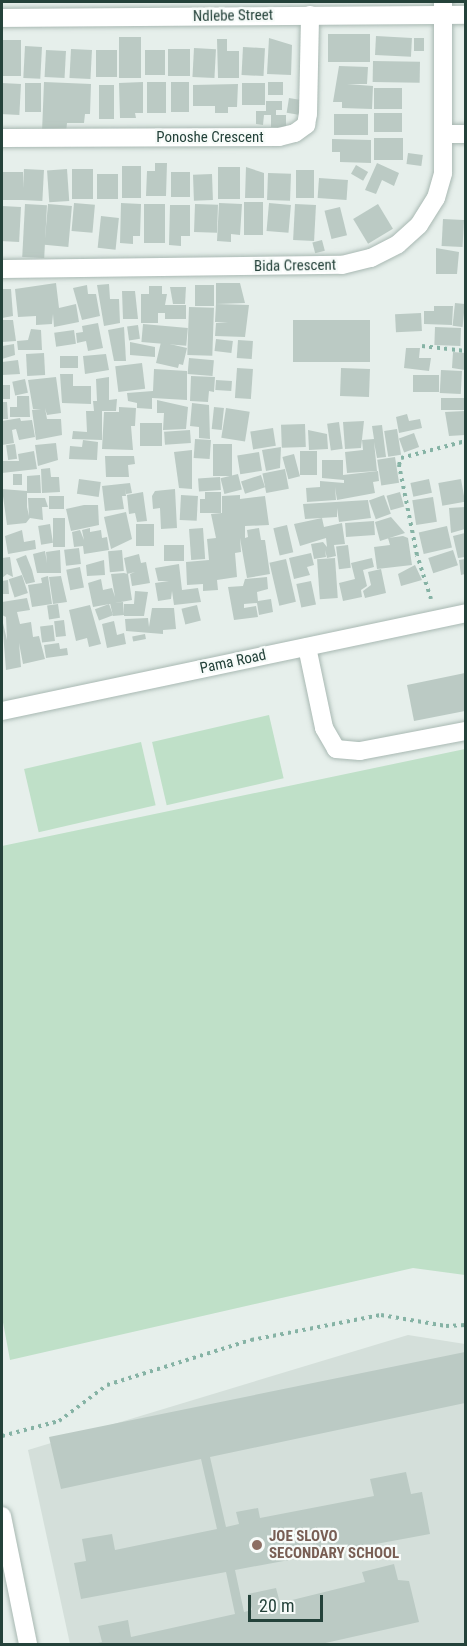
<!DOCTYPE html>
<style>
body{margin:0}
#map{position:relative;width:467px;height:1646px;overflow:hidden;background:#e6efeb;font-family:"Roboto Condensed",sans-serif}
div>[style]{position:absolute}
.built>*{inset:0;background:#d4dfda}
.green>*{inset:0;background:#bfe0c8;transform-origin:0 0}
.building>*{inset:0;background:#bbcac4;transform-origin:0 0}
.path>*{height:4px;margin-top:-2px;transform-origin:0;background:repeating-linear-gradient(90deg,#86b3a5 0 3px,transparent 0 7.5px)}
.roads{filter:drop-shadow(0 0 2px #a8b8b2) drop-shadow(0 0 2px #a8b8b2)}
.minor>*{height:18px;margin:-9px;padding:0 9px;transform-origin:9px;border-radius:9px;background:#fff}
.dots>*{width:16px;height:16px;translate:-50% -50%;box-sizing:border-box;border:3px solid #f7fbf9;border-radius:50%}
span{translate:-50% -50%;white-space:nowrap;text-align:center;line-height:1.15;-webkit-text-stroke:4.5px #f7fbf9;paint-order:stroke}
.street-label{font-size:15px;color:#24423a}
.education-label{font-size:15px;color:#785e54;font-weight:700}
.left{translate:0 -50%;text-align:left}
.frame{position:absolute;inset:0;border:3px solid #24423a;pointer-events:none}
.scale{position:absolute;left:248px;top:1595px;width:75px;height:27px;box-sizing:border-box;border:3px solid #24423a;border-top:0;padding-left:8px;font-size:18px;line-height:21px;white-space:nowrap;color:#24423a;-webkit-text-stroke:4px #f7fbf9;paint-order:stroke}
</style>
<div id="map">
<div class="built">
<div style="clip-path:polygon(408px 1335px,465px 1344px,465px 1644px,70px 1644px,28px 1450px)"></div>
</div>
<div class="green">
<div style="left:269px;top:715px;width:65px;height:120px;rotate:77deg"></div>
<div style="left:141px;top:742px;width:65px;height:120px;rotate:77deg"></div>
<div style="clip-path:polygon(465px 749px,465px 1275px,413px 1268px,10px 1360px,2px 1317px,2px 846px)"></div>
</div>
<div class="building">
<div style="left:328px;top:34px;width:42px;height:28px"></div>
<div style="left:376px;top:36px;width:36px;height:19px;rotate:3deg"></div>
<div style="left:119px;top:37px;width:22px;height:41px"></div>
<div style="clip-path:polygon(269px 38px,292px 45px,291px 75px,267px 74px)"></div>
<div style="left:414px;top:38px;width:10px;height:13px"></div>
<div style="clip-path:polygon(217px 39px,227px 39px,227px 51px,239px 51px,239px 78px,218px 78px)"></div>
<div style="left:2px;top:40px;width:19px;height:36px"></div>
<div style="left:25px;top:46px;width:17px;height:32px;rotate:3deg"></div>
<div style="left:243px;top:47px;width:22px;height:28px;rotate:3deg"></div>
<div style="left:194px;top:48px;width:22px;height:29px;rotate:3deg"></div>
<div style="left:71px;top:49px;width:21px;height:29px;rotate:3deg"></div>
<div style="left:168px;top:49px;width:22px;height:27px"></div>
<div style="left:46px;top:50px;width:20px;height:27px;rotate:3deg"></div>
<div style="left:96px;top:50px;width:21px;height:27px"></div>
<div style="left:145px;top:50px;width:20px;height:25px"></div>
<div style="left:373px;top:61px;width:47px;height:21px;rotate:1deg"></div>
<div style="clip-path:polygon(339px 66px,368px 67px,367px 84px,347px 84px,373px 86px,372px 109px,342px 108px,342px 102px,333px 102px)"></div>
<div style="clip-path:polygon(44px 82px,91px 84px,90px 114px,85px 114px,84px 123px,67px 123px,66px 133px,42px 132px)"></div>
<div style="clip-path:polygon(143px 82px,143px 113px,135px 113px,136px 118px,120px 118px,119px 83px)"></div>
<div style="left:147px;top:82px;width:19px;height:31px"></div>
<div style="left:171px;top:82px;width:18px;height:30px"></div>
<div style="left:268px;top:82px;width:15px;height:13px"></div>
<div style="left:2px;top:83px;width:19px;height:31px;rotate:3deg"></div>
<div style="left:25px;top:83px;width:16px;height:29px"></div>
<div style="left:242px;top:83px;width:23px;height:22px"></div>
<div style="clip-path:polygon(238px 84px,237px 107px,228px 107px,228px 113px,215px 113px,215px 106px,193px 106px,193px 85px)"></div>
<div style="left:99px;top:85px;width:15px;height:34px"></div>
<div style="left:374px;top:88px;width:28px;height:21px"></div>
<div style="left:289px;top:98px;width:12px;height:15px;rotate:9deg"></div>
<div style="clip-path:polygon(266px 101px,282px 101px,282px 110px,276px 110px,276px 115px,286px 115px,286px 127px,271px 127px,271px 115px,264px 115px,263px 125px,256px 124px,256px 111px,266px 111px)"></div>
<div style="left:374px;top:113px;width:28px;height:19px"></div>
<div style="left:334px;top:114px;width:34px;height:21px"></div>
<div style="left:374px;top:138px;width:29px;height:22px"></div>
<div style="clip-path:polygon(332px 139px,371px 140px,371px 163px,340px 162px,340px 152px,332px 152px)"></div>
<div style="left:408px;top:153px;width:15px;height:11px;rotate:8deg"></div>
<div style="clip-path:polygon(155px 163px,167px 163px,166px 196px,146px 196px,147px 171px,155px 171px)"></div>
<div style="clip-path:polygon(377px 163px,399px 173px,394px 186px,382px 180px,376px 194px,365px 190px)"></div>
<div style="left:356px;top:165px;width:14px;height:10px;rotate:30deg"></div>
<div style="left:122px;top:166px;width:19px;height:32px"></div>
<div style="left:218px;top:167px;width:22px;height:32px"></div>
<div style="clip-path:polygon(246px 167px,264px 173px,264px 198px,245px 198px)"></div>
<div style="left:24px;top:169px;width:20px;height:31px;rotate:3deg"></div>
<div style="left:67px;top:169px;width:32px;height:20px;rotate:86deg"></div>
<div style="left:72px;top:169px;width:21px;height:30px"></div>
<div style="left:296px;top:170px;width:18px;height:28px"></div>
<div style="left:2px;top:172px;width:21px;height:28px"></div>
<div style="left:171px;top:172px;width:19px;height:25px"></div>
<div style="left:268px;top:173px;width:23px;height:27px;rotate:2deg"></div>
<div style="left:97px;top:174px;width:21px;height:25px"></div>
<div style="left:212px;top:174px;width:26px;height:19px;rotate:88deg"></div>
<div style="left:319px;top:178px;width:29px;height:20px;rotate:4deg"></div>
<div style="left:244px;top:202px;width:19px;height:33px"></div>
<div style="left:74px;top:203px;width:21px;height:28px;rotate:5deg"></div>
<div style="clip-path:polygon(121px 203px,141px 204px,140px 236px,133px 236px,133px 244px,120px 243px)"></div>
<div style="clip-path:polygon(219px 203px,242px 204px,240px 235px,231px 234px,231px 242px,217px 241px)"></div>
<div style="left:269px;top:203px;width:22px;height:28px;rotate:5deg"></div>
<div style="left:25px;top:204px;width:22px;height:53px;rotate:3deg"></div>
<div style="left:48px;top:204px;width:24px;height:41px;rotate:5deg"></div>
<div style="left:144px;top:204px;width:21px;height:39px"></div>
<div style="left:195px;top:204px;width:23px;height:28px;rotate:2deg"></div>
<div style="left:295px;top:204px;width:21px;height:36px;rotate:3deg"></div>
<div style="left:378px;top:204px;width:29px;height:29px;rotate:59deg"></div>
<div style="clip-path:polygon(170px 205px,190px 205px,190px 236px,181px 236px,181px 246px,169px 245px)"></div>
<div style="left:2px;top:206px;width:19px;height:35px;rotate:3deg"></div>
<div style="left:340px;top:207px;width:29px;height:16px;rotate:76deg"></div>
<div style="left:101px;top:216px;width:18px;height:32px;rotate:6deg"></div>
<div style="left:443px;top:219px;width:21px;height:27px;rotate:3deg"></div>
<div style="left:322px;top:240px;width:11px;height:10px;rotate:75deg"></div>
<div style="clip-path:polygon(436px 248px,459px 252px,457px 274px,436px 274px)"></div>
<div style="clip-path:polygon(56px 283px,59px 308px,76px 304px,79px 322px,54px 327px,53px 314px,52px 324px,36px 325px,36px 316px,18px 317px,15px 289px)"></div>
<div style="clip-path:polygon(216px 283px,240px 283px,245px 303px,216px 304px)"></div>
<div style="clip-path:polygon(109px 284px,110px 299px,119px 299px,120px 323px,104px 326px,97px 285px)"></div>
<div style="clip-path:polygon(87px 285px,88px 294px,96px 294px,100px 316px,82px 320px,73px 288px)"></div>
<div style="left:195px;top:285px;width:19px;height:21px"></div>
<div style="clip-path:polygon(149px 286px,162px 286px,162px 294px,167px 294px,165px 305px,186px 305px,186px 319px,165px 319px,165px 313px,158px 313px,158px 323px,141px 323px,141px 294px,149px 294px)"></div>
<div style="clip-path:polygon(170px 287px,186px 287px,185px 304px,173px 304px)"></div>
<div style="clip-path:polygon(2px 289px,11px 289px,13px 316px,2px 318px)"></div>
<div style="clip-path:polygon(122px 291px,135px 291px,138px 319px,123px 319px)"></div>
<div style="left:455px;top:303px;width:10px;height:23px;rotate:6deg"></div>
<div style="clip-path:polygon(216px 304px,249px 305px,245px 337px,215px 336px,216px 323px,228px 322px,215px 322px)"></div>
<div style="clip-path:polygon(434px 306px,453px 306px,452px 325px,424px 324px,424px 311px,434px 311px)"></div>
<div style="left:189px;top:307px;width:25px;height:48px;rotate:2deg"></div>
<div style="left:421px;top:313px;width:18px;height:26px;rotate:87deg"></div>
<div style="clip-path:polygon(2px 320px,13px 320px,16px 341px,2px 342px)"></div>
<div style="left:293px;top:320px;width:77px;height:42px"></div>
<div style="clip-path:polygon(98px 323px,103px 348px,88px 351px,86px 341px,77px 343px,76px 333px,83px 332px,82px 326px)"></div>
<div style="left:143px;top:324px;width:45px;height:18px;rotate:5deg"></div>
<div style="left:138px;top:325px;width:14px;height:11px;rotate:82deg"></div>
<div style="clip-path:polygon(124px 327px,126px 361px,114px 361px,108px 330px)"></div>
<div style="left:435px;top:327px;width:26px;height:18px;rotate:2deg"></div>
<div style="clip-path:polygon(31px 329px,41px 330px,42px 350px,18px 350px,17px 341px,28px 340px)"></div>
<div style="left:74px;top:330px;width:14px;height:20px;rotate:82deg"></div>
<div style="left:216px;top:339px;width:17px;height:12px;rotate:7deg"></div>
<div style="left:238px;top:340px;width:15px;height:18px;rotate:4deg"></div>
<div style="clip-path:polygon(130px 342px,155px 347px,155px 357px,130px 355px)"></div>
<div style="clip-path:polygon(161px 342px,187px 348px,183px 365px,179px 364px,178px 368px,156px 363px)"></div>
<div style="clip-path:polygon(14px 344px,15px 355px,2px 359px,2px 346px)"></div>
<div style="clip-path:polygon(406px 348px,420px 348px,419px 358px,431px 358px,429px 371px,404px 368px)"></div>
<div style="clip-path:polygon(453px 352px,465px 353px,465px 370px,452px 368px)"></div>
<div style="left:44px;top:353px;width:22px;height:18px;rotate:87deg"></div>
<div style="clip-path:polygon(106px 354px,109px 370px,85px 374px,83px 356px)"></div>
<div style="left:60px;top:356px;width:18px;height:12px"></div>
<div style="left:189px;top:358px;width:25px;height:16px;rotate:5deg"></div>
<div style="clip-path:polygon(18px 360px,20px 374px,2px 375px,2px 362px)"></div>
<div style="left:142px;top:363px;width:26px;height:27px;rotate:83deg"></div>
<div style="left:237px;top:368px;width:16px;height:30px;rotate:4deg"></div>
<div style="left:341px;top:368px;width:29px;height:28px;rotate:2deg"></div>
<div style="clip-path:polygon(154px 369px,187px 371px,187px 400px,152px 398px,152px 409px,137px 408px,137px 403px,128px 401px,127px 393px,153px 391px)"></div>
<div style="left:441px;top:370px;width:21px;height:23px;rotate:3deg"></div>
<div style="clip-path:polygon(60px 374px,73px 374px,73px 386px,91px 386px,91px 404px,62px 403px)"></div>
<div style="left:413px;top:375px;width:26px;height:17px"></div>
<div style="clip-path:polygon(191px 376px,215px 377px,214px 392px,209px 391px,208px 402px,190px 401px)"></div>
<div style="clip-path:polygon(56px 377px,61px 413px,47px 415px,45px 408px,47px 419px,61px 419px,62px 435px,36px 440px,32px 410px,41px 409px,33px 409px,28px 380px)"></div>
<div style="clip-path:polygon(109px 377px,109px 400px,117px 399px,116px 411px,102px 411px,102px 440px,72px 439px,73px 431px,87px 432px,86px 411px,94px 411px,93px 401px,97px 401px,96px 379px)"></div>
<div style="left:25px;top:379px;width:14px;height:13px;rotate:78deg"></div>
<div style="left:216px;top:380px;width:16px;height:10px;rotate:4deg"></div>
<div style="left:2px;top:385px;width:8px;height:14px"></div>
<div style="clip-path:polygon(17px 396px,29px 396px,30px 417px,10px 417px,10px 407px,17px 407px)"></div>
<div style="left:464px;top:398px;width:12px;height:23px;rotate:90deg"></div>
<div style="clip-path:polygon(157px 400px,188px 407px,186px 429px,163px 430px,164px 413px,157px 413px)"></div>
<div style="clip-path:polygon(2px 402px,7px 402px,8px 419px,2px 419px)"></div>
<div style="clip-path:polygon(192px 403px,209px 405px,210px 439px,199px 438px,199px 427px,190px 426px)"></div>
<div style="clip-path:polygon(119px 407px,136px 408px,135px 426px,131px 426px,133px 450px,102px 449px,104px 412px,119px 412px)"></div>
<div style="left:214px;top:407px;width:10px;height:22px;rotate:6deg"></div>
<div style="left:226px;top:408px;width:24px;height:30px;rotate:9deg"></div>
<div style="clip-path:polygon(465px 411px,465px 435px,449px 436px,445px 412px)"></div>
<div style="clip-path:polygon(407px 414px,409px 421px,420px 419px,422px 428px,399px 433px,396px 417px)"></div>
<div style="clip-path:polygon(20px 418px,21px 421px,32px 420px,35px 437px,19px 440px,16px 429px,12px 430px,14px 443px,2px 445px,2px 421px)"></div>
<div style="clip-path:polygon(364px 421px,361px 448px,345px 449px,343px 422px)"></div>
<div style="left:339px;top:422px;width:27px;height:12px;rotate:82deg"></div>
<div style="left:140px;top:423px;width:22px;height:23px"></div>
<div style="left:305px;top:424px;width:23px;height:24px;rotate:88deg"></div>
<div style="clip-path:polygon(382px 425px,386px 457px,377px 458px,374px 442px,377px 471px,347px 473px,345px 452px,363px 450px,362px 440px,374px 439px,372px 426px)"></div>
<div style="left:273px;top:428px;width:18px;height:23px;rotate:81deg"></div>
<div style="left:397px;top:429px;width:26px;height:13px;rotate:81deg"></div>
<div style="left:190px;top:430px;width:13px;height:26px;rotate:86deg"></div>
<div style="clip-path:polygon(308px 430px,327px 434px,328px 449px,309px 450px)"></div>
<div style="left:414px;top:433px;width:15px;height:16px;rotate:70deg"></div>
<div style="left:195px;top:439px;width:16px;height:19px;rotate:4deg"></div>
<div style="clip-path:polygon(83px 440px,98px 442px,97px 460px,69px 459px,70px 446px,82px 447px)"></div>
<div style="clip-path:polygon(56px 443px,58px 460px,38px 466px,35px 445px)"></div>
<div style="left:15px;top:444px;width:15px;height:9px;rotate:82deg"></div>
<div style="left:213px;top:444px;width:19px;height:32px"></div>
<div style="clip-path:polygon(281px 447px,280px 468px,266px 471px,262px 450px)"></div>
<div style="clip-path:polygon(192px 450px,192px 489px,179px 488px,174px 452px)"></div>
<div style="clip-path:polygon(34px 451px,37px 469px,2px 473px,2px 461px,19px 461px,18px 454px)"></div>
<div style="left:300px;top:451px;width:17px;height:24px"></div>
<div style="left:259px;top:452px;width:19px;height:22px;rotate:81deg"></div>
<div style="left:294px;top:454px;width:23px;height:12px;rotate:75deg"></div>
<div style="clip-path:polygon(105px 456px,134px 456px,135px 464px,128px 465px,129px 477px,106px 477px)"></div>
<div style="left:395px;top:457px;width:26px;height:18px;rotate:81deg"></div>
<div style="clip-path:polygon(322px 460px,343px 460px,343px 475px,378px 471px,379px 481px,373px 482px,375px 493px,337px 500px,335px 487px,336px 500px,307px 502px,306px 488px,320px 487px,320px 481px,344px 483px,344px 480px,322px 478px)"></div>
<div style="clip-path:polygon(50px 468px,51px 477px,59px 477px,60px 492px,42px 493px,41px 469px)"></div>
<div style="left:285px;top:469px;width:20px;height:23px;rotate:79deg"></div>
<div style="left:13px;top:474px;width:9px;height:11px"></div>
<div style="left:238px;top:474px;width:16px;height:18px;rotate:76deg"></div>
<div style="clip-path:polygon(40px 475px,41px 493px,27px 493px,27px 507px,29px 516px,28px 498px,45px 498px,48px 507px,42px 507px,43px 520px,30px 518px,26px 523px,7px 525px,2px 489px,27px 491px,27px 476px)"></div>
<div style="left:261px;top:475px;width:13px;height:21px;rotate:72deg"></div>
<div style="left:220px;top:477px;width:13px;height:22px;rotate:86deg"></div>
<div style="left:79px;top:479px;width:22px;height:15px;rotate:8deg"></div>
<div style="left:429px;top:479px;width:14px;height:19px;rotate:78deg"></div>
<div style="left:461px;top:479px;width:23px;height:23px;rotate:80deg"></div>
<div style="clip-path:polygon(130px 483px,132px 493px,126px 494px,125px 488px,126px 496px,122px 496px,124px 509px,105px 511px,102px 486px)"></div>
<div style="clip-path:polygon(175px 489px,177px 528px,161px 529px,160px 508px,153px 509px,152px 496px,155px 491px)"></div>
<div style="clip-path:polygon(143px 492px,147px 521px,137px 522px,135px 513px,129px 514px,127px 495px)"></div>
<div style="clip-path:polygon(205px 492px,221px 492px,221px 513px,200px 513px,200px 499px,205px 499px)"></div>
<div style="left:400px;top:492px;width:15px;height:14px;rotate:74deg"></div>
<div style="left:181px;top:495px;width:17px;height:25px;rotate:3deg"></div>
<div style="clip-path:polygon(240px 495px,240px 499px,265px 496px,269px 525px,245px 526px,245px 538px,248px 537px,247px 530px,259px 528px,261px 540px,265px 540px,270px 574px,247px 578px,240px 538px,241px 552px,235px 553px,237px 577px,217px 580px,218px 590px,203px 591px,203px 584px,187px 585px,186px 562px,209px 560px,207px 539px,216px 538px,211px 514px,222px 513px,222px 496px)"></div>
<div style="left:384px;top:495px;width:20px;height:16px;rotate:70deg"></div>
<div style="left:49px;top:496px;width:15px;height:13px"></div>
<div style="left:433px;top:497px;width:25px;height:21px;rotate:81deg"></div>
<div style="clip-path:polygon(368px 500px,371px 518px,339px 522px,337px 508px,337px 517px,305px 519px,303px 504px)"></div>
<div style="clip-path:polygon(84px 505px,98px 505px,99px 525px,71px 531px,66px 509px)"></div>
<div style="clip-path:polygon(465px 507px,465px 529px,451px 533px,449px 508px)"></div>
<div style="clip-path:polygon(126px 512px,132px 539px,111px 549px,104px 517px)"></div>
<div style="clip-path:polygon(391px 517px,405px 533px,380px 541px,375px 522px)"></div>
<div style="left:53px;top:518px;width:12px;height:29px"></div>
<div style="clip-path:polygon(322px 518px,324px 527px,342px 523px,345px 544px,334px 545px,336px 556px,327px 558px,325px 550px,326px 557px,314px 559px,311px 544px,323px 542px,327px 547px,326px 538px,300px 546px,294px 524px)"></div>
<div style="left:374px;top:521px;width:14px;height:29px;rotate:86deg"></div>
<div style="left:50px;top:524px;width:19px;height:12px;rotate:81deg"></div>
<div style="left:136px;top:524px;width:18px;height:22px"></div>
<div style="left:287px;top:525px;width:28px;height:14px;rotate:77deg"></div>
<div style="left:447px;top:526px;width:22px;height:29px;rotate:77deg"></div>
<div style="clip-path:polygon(90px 528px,90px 532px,101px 530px,102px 538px,107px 537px,109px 550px,84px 554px,83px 546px,74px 547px,72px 532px,80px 530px,84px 540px,82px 530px)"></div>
<div style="left:203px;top:528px;width:31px;height:14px;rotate:86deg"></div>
<div style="clip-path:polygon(22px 530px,24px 542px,35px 540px,36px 549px,8px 554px,5px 536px)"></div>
<div style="clip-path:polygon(465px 533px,465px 557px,458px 558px,453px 536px)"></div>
<div style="clip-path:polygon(403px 536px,408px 538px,412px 565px,377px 569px,374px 547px,390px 545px,388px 538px)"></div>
<div style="left:164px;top:545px;width:20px;height:16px"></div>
<div style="left:348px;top:545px;width:23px;height:12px;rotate:83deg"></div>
<div style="left:79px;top:548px;width:16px;height:15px;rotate:83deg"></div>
<div style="clip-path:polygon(60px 550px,61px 573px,37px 573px,33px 554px,45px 551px,47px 563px,46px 552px)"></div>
<div style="left:122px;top:550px;width:21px;height:14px;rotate:85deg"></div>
<div style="left:453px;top:550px;width:16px;height:26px;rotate:72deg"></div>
<div style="clip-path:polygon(311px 553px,314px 565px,307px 567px,310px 575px,294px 579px,289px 558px)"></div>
<div style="clip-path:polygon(139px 554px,141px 563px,146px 562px,150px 583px,132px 586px,130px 574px,135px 572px,127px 574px,124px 558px)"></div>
<div style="clip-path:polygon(26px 555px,32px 570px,25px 572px,32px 570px,35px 582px,26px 584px,16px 559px)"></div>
<div style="clip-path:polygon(10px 557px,13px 577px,7px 574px,2px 578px,2px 558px)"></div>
<div style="left:335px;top:558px;width:40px;height:18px;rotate:86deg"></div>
<div style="clip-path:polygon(372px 558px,374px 567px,363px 570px,367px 586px,361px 590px,362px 597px,343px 601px,339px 583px,355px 579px,351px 563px)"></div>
<div style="left:286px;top:559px;width:44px;height:17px;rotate:77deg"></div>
<div style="clip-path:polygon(465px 559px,465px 574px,461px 575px,459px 560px)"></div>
<div style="clip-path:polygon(104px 560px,105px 575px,87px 576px,86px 565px)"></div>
<div style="clip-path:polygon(179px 564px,182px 590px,198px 588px,201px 602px,174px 605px,172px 591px,171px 599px,158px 601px,155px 583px,169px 581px,158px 581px,155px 568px)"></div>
<div style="clip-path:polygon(415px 565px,422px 580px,401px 586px,398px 574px)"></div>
<div style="left:80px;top:567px;width:21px;height:14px;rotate:79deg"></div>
<div style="clip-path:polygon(381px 569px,386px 593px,365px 598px,363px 591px,371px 585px,368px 572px)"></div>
<div style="clip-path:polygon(124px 573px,128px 574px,132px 600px,93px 607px,88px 583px,101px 579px,103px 590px,112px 588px,115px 597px,111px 574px)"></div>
<div style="left:22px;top:575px;width:19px;height:14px;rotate:72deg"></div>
<div style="clip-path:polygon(48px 576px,52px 604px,32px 607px,28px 585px,42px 583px,41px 578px)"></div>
<div style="clip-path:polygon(61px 576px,67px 602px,53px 604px,49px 577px)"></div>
<div style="clip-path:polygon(267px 577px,268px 589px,257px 592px,258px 601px,271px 599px,273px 612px,259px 615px,257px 603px,244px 604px,244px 608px,256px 606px,258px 617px,234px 620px,228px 587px,243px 586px,245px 579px)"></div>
<div style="clip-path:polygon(8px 580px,9px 594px,2px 594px,2px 581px)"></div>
<div style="left:311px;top:581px;width:24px;height:15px;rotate:78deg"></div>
<div style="clip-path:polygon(135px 591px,148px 592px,144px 616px,124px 616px,124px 604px,134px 604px)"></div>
<div style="clip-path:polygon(27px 598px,30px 610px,17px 612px,20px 624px,31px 622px,33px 637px,39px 636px,45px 659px,23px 664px,19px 643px,21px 667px,6px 670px,2px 619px,7px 640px,6px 617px,2px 615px,2px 602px)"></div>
<div style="clip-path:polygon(123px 602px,124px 615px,113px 616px,110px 603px)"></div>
<div style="left:58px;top:604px;width:14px;height:11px;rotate:82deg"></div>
<div style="left:109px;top:604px;width:12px;height:15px;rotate:70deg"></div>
<div style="clip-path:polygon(90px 605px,101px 644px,89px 647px,87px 638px,76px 641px,69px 610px)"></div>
<div style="left:197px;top:605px;width:16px;height:16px;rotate:76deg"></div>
<div style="clip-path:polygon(152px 608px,174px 608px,176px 629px,163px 630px,163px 634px,126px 631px,125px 619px,148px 618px,149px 627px)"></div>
<div style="left:64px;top:620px;width:16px;height:10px;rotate:83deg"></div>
<div style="clip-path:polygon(114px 621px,117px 635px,124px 633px,126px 644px,107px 648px,102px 624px)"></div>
<div style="left:53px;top:625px;width:16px;height:13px;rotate:83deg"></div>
<div style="left:145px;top:634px;width:5px;height:13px;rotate:79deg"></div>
<div style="clip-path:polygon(59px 643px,60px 649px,67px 648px,68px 655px,46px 658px,44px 645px)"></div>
<div style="clip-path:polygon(465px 673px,465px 711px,414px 721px,407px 685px)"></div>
<div style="clip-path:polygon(465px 1352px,465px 1403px,210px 1457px,226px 1527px,239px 1524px,236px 1512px,258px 1508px,260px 1518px,374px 1496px,370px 1479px,406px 1472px,411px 1494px,422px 1492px,430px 1534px,235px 1570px,244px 1612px,252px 1610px,248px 1594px,276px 1588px,280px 1603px,365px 1582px,362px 1572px,394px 1564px,398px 1580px,409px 1581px,419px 1622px,321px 1644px,94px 1644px,102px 1642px,98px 1626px,128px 1620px,131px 1637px,235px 1614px,226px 1572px,81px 1599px,74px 1563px,86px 1561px,82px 1539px,112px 1534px,115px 1550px,217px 1529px,201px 1459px,61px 1489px,49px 1437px)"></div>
</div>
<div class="path">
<div style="left:422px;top:346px;width:44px;rotate:6.5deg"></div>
<div style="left:431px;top:599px;width:46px;rotate:-107.7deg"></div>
<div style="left:417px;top:555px;width:92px;rotate:-101.3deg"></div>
<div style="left:399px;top:465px;width:7px;rotate:-74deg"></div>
<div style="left:401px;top:458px;width:67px;rotate:-14.7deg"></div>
<div style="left:2px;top:1436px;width:59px;rotate:-14.7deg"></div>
<div style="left:59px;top:1421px;width:60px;rotate:-36.9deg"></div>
<div style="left:107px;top:1385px;width:151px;rotate:-17.4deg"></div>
<div style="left:251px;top:1340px;width:132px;rotate:-10.9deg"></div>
<div style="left:381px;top:1315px;width:66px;rotate:9.6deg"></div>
<div style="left:446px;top:1326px;width:20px;rotate:-3deg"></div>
</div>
<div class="roads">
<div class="minor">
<div style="left:2px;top:18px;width:464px;rotate:-0.4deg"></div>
<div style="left:445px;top:134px;width:21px"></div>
<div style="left:2px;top:138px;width:277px;rotate:-0.2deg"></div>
<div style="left:279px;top:137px;width:16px;rotate:-14deg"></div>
<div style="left:295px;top:133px;width:14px;rotate:-36deg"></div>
<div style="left:306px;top:125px;width:11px;rotate:-80deg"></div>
<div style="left:308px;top:114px;width:99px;rotate:-88.8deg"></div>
<div style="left:2px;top:269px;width:340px;rotate:-0.7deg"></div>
<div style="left:342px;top:265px;width:30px;rotate:-14deg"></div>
<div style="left:371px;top:258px;width:30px;rotate:-27deg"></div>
<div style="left:398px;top:244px;width:28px;rotate:-42deg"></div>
<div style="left:419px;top:225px;width:32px;rotate:-58deg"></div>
<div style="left:436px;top:198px;width:26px;rotate:-74deg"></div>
<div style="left:443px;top:173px;width:171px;rotate:-90deg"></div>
<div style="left:307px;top:647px;width:83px;rotate:78.1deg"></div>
<div style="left:324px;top:728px;width:24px;rotate:60deg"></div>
<div style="left:336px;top:749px;width:24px;rotate:5deg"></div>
<div style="left:360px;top:751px;width:108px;rotate:-10.7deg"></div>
<div style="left:2px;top:711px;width:474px;rotate:-11.9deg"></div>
<div style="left:2px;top:1516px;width:131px;rotate:78.5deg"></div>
</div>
</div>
<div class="dots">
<div style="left:257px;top:1545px;background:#8d6e63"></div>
</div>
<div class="street-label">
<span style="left:233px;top:16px;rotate:-1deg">Ndlebe Street</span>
<span style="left:210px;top:138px">Ponoshe Crescent</span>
<span style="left:295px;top:266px;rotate:-1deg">Bida Crescent</span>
<span style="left:233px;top:662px;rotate:-12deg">Pama Road</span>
</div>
<div class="education-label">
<span class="left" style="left:269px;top:1545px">JOE SLOVO<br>SECONDARY SCHOOL</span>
</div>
<div class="frame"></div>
<div class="scale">20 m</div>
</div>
